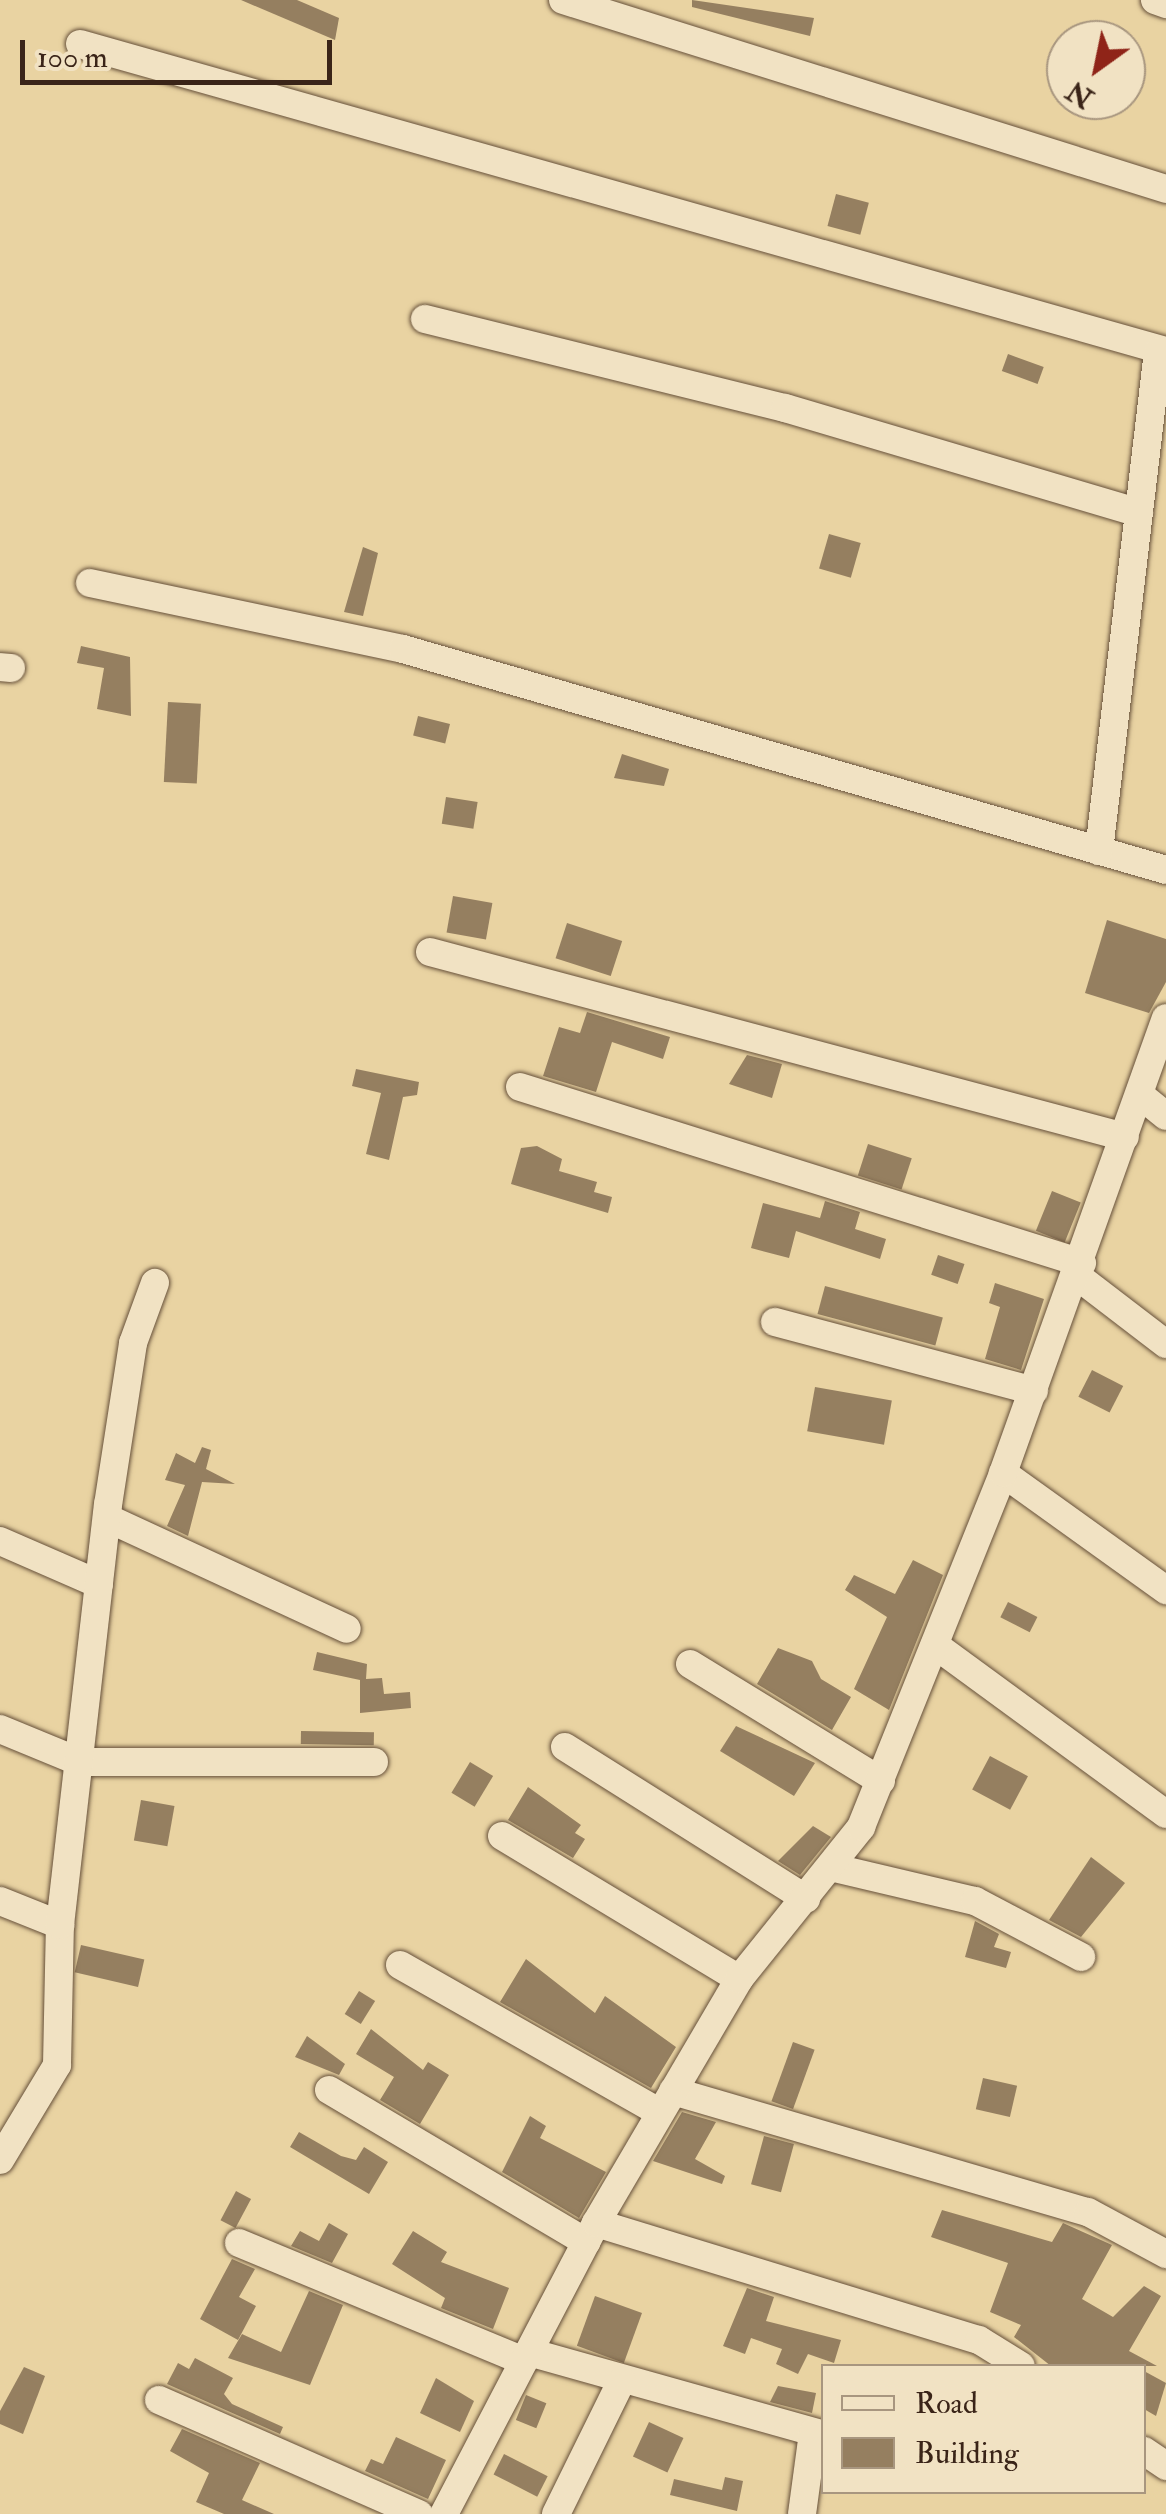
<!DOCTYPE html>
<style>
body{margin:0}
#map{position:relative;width:1166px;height:2514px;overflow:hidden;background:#e9d3a2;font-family:"IM FELL Double Pica",serif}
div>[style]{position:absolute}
.building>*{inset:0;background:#957f60;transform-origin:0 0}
.roads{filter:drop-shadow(0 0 2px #66503a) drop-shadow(0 0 2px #66503a)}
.minor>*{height:28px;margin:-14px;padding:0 14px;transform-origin:14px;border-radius:14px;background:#f1e2c3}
span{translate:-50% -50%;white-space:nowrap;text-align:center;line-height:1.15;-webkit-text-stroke:8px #f1e2c3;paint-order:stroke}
.legend{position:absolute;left:821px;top:2364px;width:325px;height:130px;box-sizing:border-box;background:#f1e2c3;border:2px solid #a8967f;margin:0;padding:12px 18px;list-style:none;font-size:30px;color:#3a2418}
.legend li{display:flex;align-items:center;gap:20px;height:50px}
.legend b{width:50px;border:2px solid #a8967f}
.north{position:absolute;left:1046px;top:20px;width:100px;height:100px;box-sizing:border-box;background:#f1e2c3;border:2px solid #a8967f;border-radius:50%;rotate:213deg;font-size:28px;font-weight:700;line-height:40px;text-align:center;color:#3a2418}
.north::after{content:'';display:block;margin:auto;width:35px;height:45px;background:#8f2418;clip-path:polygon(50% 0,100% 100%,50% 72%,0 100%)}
.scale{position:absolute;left:20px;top:40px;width:312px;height:45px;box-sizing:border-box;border:5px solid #3a2418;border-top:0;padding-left:12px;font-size:30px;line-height:35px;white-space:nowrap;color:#3a2418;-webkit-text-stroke:8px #f1e2c3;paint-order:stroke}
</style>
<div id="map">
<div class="building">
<div style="clip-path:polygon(241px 0,297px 0,339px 18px,335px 40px)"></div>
<div style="clip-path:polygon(692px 0,814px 18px,810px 36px,692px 7px)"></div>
<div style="left:836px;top:194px;width:34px;height:33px;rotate:15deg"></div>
<div style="left:1008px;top:354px;width:38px;height:18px;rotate:20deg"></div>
<div style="left:829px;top:534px;width:33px;height:36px;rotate:16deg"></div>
<div style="clip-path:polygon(363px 547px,378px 553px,363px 616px,344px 612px)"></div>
<div style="clip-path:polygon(81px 646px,130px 657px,131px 716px,97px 709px,104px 668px,77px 663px)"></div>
<div style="left:168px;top:702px;width:33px;height:80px;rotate:3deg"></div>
<div style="left:418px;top:716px;width:33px;height:20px;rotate:14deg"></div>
<div style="clip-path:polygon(622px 754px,669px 769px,664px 786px,614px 778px)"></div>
<div style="left:446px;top:797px;width:32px;height:27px;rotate:9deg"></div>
<div style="left:453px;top:896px;width:40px;height:37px;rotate:10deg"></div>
<div style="clip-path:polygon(1107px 920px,1166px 939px,1166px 982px,1149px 1013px,1085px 993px)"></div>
<div style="left:567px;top:923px;width:58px;height:37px;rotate:18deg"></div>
<div style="clip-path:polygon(587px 1012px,670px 1037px,663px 1059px,612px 1042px,596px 1092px,543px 1076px,559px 1027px,580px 1033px)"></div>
<div style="clip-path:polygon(747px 1055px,782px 1064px,772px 1098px,729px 1084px)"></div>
<div style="clip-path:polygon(356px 1069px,419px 1082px,417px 1095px,403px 1097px,389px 1160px,366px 1154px,381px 1093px,352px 1086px)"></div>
<div style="left:868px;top:1144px;width:46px;height:33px;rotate:18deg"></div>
<div style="clip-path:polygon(537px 1146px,562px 1159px,559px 1171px,597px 1182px,594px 1192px,612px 1197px,608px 1213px,511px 1184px,521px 1148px)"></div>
<div style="left:1052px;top:1191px;width:31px;height:43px;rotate:22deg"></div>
<div style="clip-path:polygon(825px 1201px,860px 1212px,855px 1229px,886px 1239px,880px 1259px,796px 1231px,789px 1258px,751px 1248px,763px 1203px,820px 1218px)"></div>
<div style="left:938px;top:1255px;width:28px;height:21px;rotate:19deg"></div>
<div style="clip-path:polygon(995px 1283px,1044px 1299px,1021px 1370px,985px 1359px,1000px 1307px,989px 1303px)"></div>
<div style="left:825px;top:1286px;width:122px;height:29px;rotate:15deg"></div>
<div style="left:1092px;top:1370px;width:35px;height:30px;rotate:27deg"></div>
<div style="left:815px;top:1387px;width:78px;height:45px;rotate:10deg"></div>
<div style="clip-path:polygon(202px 1447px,211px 1450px,206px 1469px,235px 1484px,202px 1482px,188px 1536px,167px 1526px,185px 1485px,165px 1480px,176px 1453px,195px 1463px)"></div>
<div style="clip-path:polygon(913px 1560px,943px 1575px,889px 1710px,854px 1689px,887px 1617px,845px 1590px,854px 1575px,895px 1594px)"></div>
<div style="left:1008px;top:1602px;width:33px;height:17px;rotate:27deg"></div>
<div style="clip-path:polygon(778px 1648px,812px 1661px,821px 1679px,851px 1697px,832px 1730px,757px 1684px)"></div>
<div style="clip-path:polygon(317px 1652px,367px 1664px,366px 1679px,382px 1678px,384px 1694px,410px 1692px,411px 1708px,360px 1713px,360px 1680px,313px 1670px)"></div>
<div style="clip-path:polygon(736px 1726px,815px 1763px,794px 1796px,720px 1751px)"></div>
<div style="left:301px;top:1731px;width:73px;height:13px;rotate:1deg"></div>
<div style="left:990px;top:1756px;width:43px;height:38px;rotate:28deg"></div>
<div style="left:470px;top:1762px;width:27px;height:36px;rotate:31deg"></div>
<div style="clip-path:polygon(528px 1787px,581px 1825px,575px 1833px,585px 1839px,573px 1858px,508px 1820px)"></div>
<div style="left:141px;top:1800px;width:34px;height:41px;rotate:10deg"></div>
<div style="clip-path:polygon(813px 1826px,831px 1837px,800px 1875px,778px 1861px)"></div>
<div style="clip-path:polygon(1091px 1857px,1125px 1883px,1081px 1937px,1049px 1920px)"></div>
<div style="clip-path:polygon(975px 1921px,999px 1934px,994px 1947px,1011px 1952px,1006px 1968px,965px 1957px)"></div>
<div style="left:81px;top:1945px;width:65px;height:28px;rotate:13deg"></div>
<div style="clip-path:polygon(526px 1959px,595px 2013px,605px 1996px,676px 2047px,651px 2088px,500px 2002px)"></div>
<div style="left:359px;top:1991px;width:19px;height:27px;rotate:32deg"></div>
<div style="clip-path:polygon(371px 2029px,423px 2070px,428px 2062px,449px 2075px,420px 2124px,380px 2100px,394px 2077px,356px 2054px)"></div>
<div style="clip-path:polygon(307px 2036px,345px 2064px,339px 2075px,295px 2057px)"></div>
<div style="left:793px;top:2042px;width:23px;height:63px;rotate:20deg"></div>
<div style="left:983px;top:2078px;width:35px;height:32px;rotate:13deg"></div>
<div style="clip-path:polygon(682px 2112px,716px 2122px,695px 2159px,725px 2176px,722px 2184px,653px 2161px)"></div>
<div style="clip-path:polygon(530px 2116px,546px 2126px,540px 2138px,606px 2172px,579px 2218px,502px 2172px)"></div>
<div style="clip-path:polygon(299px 2132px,341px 2156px,356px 2160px,364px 2147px,388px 2162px,369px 2194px,290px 2147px)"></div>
<div style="left:764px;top:2136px;width:31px;height:50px;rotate:15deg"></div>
<div style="left:236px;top:2191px;width:17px;height:33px;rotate:28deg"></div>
<div style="clip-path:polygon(942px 2210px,1052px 2242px,1063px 2223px,1112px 2245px,1082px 2299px,1113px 2317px,1144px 2286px,1161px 2296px,1129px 2351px,1157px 2366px,1051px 2366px,1014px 2337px,1021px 2325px,990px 2312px,1008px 2263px,931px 2237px)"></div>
<div style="clip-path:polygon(329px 2223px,348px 2234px,332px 2263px,291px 2246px,300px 2231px,319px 2241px)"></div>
<div style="clip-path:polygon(413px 2231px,447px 2252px,441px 2262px,509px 2288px,493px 2329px,441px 2308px,445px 2298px,392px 2264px)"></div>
<div style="clip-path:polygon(232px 2259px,255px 2269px,239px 2297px,256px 2306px,238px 2340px,200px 2319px)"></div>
<div style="clip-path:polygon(747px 2288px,774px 2297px,766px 2321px,841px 2340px,834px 2363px,808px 2354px,798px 2374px,776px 2364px,782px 2349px,751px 2338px,745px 2354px,723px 2346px)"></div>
<div style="clip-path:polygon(309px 2291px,343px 2305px,310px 2385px,228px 2358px,242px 2334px,281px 2352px)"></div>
<div style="left:595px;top:2296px;width:50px;height:53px;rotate:20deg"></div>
<div style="clip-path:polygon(195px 2358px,233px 2378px,224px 2394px,232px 2404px,283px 2427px,280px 2434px,167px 2384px,178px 2363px,189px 2369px)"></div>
<div style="clip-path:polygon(24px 2367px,45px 2376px,23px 2434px,0 2424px,0 2411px)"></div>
<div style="clip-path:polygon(1144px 2371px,1166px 2383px,1156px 2416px,1144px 2409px)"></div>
<div style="clip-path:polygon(436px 2378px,474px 2401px,460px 2432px,420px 2413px)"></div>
<div style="clip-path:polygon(778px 2386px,816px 2393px,812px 2413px,770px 2402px)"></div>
<div style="left:526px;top:2395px;width:22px;height:27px;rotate:22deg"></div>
<div style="left:649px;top:2422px;width:38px;height:38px;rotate:25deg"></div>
<div style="clip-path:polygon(182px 2429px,260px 2463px,242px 2500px,274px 2514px,224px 2514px,196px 2502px,209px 2473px,170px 2451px)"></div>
<div style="clip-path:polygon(396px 2437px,446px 2460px,428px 2499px,365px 2471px,371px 2459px,383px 2464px)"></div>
<div style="left:504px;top:2454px;width:49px;height:23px;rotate:27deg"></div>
<div style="clip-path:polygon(725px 2477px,743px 2481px,737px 2511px,670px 2495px,674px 2479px,722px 2490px)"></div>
</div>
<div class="roads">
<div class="minor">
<div style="left:563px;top:0;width:632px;rotate:17.4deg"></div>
<div style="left:1155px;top:0;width:12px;rotate:20deg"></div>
<div style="left:80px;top:44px;width:1129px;rotate:15.79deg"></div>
<div style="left:425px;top:319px;width:371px;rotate:13.9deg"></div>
<div style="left:785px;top:408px;width:369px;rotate:16.5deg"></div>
<div style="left:90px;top:583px;width:320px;rotate:11.9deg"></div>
<div style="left:403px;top:649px;width:794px;rotate:16.15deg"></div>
<div style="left:0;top:667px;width:11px;rotate:5deg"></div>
<div style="left:1099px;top:851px;width:503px;rotate:-83.27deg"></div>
<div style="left:430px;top:952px;width:719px;rotate:14.91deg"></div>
<div style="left:520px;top:1087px;width:589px;rotate:17.39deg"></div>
<div style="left:1140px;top:1095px;width:33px;rotate:39deg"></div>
<div style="left:1077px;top:1276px;width:112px;rotate:37.4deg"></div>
<div style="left:775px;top:1322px;width:268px;rotate:14.9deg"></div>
<div style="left:1003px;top:1473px;width:201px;rotate:35.7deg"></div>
<div style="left:107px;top:1518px;width:264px;rotate:24.8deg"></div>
<div style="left:0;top:1541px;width:108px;rotate:23.5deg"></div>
<div style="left:935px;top:1645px;width:286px;rotate:36.2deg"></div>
<div style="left:690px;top:1664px;width:224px;rotate:31.5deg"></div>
<div style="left:0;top:1729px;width:87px;rotate:22.4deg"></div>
<div style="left:80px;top:1762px;width:294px"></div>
<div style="left:565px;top:1747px;width:285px;rotate:32.2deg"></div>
<div style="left:502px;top:1836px;width:277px;rotate:31.1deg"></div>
<div style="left:835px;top:1868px;width:144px;rotate:13.3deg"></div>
<div style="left:975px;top:1901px;width:120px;rotate:27.8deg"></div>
<div style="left:0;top:1901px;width:65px;rotate:21.8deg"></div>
<div style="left:400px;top:1965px;width:299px;rotate:29.6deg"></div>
<div style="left:329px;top:2090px;width:299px;rotate:30.6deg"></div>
<div style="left:673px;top:2091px;width:432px;rotate:16.3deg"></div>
<div style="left:1088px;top:2212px;width:89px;rotate:28.3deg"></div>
<div style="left:0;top:2160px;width:111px;rotate:-59deg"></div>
<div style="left:57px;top:2065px;width:140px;rotate:-88.8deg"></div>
<div style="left:60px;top:1925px;width:423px;rotate:-83.5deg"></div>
<div style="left:108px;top:1505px;width:164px;rotate:-81.2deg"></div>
<div style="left:133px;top:1343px;width:64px;rotate:-69.9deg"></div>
<div style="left:596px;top:2223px;width:400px;rotate:17deg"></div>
<div style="left:979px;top:2340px;width:49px;rotate:31.8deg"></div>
<div style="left:239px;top:2243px;width:308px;rotate:22.5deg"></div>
<div style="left:529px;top:2352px;width:306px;rotate:15.7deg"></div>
<div style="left:159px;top:2400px;width:284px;rotate:23.7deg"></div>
<div style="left:1144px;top:2451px;width:27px;rotate:34deg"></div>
<div style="left:444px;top:2514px;width:328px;rotate:-62.4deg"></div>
<div style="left:596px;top:2223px;width:283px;rotate:-59.6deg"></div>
<div style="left:739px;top:1979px;width:195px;rotate:-51.2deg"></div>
<div style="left:861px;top:1827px;width:381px;rotate:-68.1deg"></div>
<div style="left:1003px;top:1473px;width:483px;rotate:-70.3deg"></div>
<div style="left:556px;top:2514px;width:149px;rotate:-63.8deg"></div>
<div style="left:802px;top:2514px;width:82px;rotate:-82.3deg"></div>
</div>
</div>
<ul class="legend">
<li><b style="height:12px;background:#f1e2c3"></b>Road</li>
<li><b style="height:28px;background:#957f60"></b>Building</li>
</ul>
<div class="north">N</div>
<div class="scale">100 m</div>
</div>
